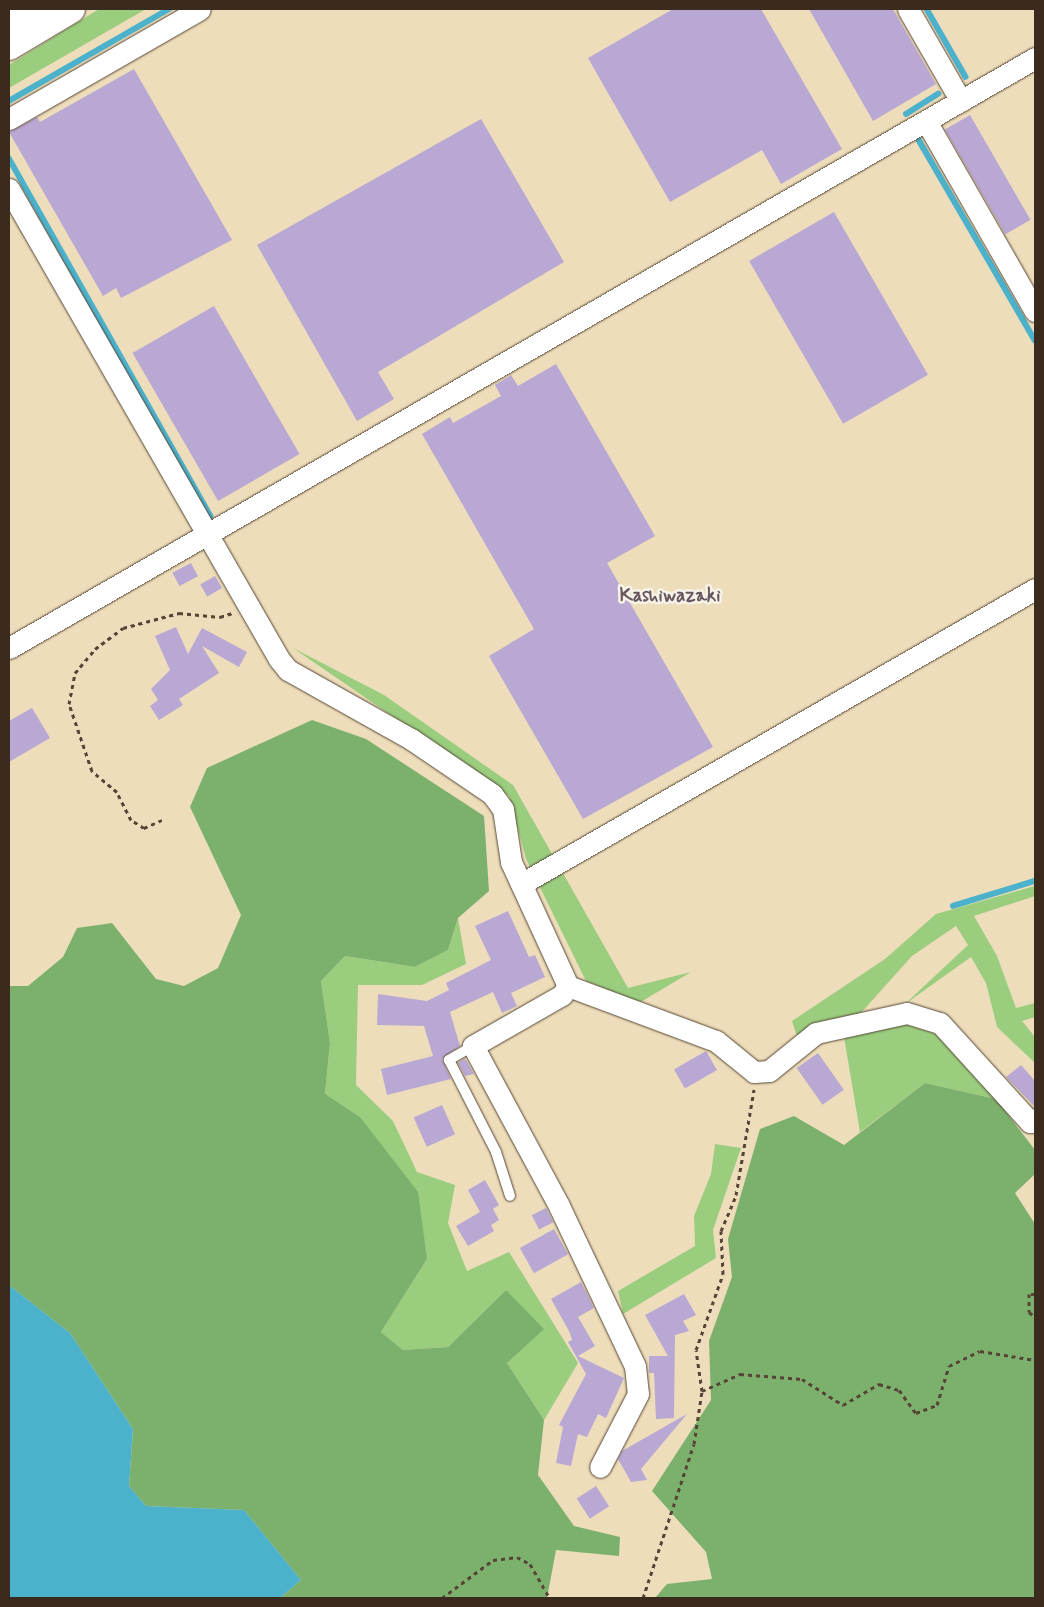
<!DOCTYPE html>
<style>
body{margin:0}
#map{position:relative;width:1044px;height:1607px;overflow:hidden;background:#edddba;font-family:Mynerve,sans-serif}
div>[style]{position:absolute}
.green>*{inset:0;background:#9ace7e}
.forest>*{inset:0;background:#7bb16d}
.water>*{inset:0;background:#4cb1cb}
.stream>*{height:5.5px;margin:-2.75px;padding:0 2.75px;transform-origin:2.75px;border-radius:2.75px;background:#4cb1cb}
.building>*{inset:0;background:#b9a8d3;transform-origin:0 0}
.path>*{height:3px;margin-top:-1.5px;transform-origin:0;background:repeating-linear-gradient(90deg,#564535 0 4px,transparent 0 8px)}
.roads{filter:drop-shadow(0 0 1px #564535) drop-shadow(0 0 1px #564535)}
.lane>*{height:10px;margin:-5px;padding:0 5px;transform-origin:5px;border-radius:5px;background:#fff}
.street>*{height:21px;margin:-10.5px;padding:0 10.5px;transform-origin:10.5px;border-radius:10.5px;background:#fff}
.highway>*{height:28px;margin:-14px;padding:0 14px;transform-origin:14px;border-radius:14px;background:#fff}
span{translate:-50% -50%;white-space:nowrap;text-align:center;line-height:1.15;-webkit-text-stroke:5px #f7f3e8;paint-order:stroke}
.quarter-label{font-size:19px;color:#67565d;font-weight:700}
.frame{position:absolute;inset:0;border:10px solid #3b2a1e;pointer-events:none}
</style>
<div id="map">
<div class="green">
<div style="clip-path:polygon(99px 9px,146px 9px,9px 88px,9px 65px)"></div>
<div style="clip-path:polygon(293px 648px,384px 695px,513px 785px,628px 988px,691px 972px,639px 1003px,586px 981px,526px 859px,509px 796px)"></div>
<div style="clip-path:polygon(1035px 886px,1035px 896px,974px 916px,997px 956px,1016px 1008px,1035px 1003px,1035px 1017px,1022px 1021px,1035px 1037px,1035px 1063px,997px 1027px,986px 983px,971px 957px,905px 1004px,968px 945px,956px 926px,912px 956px,860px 1014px,797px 1036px,792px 1021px,885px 959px,936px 914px)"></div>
<div style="clip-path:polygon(458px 918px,466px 964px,422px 985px,358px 985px,356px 1085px,393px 1121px,417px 1172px,455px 1185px,448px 1223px,467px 1271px,509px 1252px,578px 1363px,544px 1420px,507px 1363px,506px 1290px,448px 1347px,403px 1350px,381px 1332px,427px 1259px,360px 1117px,325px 1095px,330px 1043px,321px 981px,345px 956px,415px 967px,448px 950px)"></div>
<div style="clip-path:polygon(903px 1023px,938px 1035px,996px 1099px,925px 1083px,860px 1132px,844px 1037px)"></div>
<div style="clip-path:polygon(715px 1144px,741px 1148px,713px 1230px,716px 1258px,623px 1314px,618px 1291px,695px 1246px,694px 1216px,711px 1174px)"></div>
</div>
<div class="forest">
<div style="clip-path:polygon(312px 720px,366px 739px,484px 816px,489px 891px,458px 918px,448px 950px,415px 967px,345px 956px,321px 981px,330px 1043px,325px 1094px,360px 1117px,418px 1192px,427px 1259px,381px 1332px,403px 1350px,448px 1347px,506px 1290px,544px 1329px,507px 1363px,544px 1420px,538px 1475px,574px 1526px,620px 1537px,619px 1556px,556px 1550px,547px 1598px,280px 1598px,301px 1580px,244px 1510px,146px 1506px,129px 1486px,133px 1429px,70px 1333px,9px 1285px,9px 986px,28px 986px,63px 957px,77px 928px,112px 923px,156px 979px,184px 986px,218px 968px,241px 915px,190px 807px,207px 768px)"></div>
<div style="clip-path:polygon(925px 1083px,996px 1099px,1035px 1150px,1035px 1174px,1015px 1193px,1035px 1224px,1035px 1598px,655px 1598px,667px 1584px,712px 1579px,706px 1552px,652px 1491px,711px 1400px,709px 1341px,732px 1277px,728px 1239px,760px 1129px,794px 1116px,844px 1145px)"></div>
</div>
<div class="water">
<div style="clip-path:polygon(9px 1285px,70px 1333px,133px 1429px,129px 1486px,146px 1506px,244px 1510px,301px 1580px,280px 1598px,9px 1598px)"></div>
</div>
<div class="stream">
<div style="left:927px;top:9px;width:78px;rotate:60.2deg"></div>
<div style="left:9px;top:101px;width:185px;rotate:-29.9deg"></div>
<div style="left:906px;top:114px;width:38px;rotate:-32deg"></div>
<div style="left:919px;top:140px;width:231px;rotate:59.9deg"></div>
<div style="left:9px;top:158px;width:411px;rotate:60.6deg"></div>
<div style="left:953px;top:906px;width:86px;rotate:-17deg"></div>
</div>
<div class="building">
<div style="clip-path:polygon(673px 9px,761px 9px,842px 149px,781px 184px,762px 150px,670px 202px,588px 58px)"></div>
<div style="clip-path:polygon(809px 9px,893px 9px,936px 84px,873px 121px)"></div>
<div style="clip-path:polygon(134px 69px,232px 240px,121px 298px,116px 288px,103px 296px,9px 132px,37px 117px,40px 122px)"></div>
<div style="left:970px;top:115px;width:121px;height:29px;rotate:60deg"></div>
<div style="clip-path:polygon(481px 119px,564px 262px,378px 372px,394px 399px,357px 421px,257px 245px)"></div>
<div style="left:834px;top:212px;width:188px;height:98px;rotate:60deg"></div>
<div style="left:214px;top:306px;width:171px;height:94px;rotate:60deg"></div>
<div style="clip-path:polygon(556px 364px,655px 536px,607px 563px,713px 747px,583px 819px,489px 656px,534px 629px,422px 434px,450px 417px,453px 423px,501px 396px,495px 385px,511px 375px,518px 386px)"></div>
<div style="left:191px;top:563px;width:15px;height:21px;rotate:62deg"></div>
<div style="left:215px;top:576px;width:14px;height:17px;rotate:60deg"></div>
<div style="clip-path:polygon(176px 627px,188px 654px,202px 628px,247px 652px,239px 667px,202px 646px,219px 673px,179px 699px,183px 705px,159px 720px,150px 706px,158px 700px,151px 689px,170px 670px,155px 636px)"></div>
<div style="clip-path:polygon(32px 708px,50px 738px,9px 762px,9px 721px)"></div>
<div style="clip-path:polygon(508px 911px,529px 957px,535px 955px,545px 977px,511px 993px,517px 1006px,502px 1013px,493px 992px,450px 1012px,460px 1046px,442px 1059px,451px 1079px,387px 1095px,381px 1069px,433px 1056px,424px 1026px,377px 1025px,378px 994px,427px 1001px,449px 990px,446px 983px,491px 960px,475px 926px)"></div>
<div style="left:706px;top:1051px;width:22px;height:37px;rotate:60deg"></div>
<div style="left:818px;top:1053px;width:45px;height:26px;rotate:55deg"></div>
<div style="clip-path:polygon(464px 1059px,466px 1060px,474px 1074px,465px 1076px,458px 1063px)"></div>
<div style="clip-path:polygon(1021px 1065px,1035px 1081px,1035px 1107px,1006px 1077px)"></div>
<div style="left:442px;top:1105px;width:32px;height:31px;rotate:66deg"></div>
<div style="clip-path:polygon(485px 1180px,499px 1205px,493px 1209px,499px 1220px,491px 1225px,494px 1231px,468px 1246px,456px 1226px,480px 1212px,468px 1190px)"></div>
<div style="left:546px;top:1208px;width:16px;height:16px;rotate:63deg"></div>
<div style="left:554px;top:1229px;width:29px;height:39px;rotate:61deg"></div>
<div style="clip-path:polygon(581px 1282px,594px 1308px,578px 1317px,595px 1346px,578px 1356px,624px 1378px,606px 1418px,598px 1414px,587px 1437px,578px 1434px,571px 1466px,556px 1463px,563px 1427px,559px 1425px,586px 1374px,568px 1342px,572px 1340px,569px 1331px,551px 1299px)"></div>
<div style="clip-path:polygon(684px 1294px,696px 1315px,683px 1321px,689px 1331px,675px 1335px,674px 1418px,656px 1419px,654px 1373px,649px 1373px,649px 1356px,668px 1356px,645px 1315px)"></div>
<div style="clip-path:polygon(687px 1414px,641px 1469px,647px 1480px,631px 1482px,618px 1459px,622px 1451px)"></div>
<div style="left:596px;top:1486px;width:24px;height:23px;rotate:57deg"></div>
</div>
<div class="path">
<div style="left:162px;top:820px;width:20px;rotate:156deg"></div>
<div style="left:144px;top:828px;width:15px;rotate:-148deg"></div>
<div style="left:131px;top:820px;width:31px;rotate:-117deg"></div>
<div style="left:117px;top:792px;width:33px;rotate:-140deg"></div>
<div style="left:92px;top:771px;width:71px;rotate:-108.9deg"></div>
<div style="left:69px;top:704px;width:32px;rotate:-79deg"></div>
<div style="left:75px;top:673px;width:31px;rotate:-50deg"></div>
<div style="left:95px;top:649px;width:35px;rotate:-37deg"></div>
<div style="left:123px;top:628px;width:58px;rotate:-15deg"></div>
<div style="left:179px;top:613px;width:41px;rotate:5.6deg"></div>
<div style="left:220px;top:617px;width:13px;rotate:-18deg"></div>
<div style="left:1035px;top:1294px;width:6px;rotate:180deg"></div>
<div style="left:1029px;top:1294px;width:18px;rotate:90deg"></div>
<div style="left:1029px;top:1312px;width:8px;rotate:40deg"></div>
<div style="left:702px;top:1391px;width:42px;rotate:-24.1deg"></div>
<div style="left:740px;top:1374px;width:62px;rotate:4.6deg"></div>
<div style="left:802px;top:1379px;width:49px;rotate:32.4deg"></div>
<div style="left:843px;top:1405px;width:42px;rotate:-30.3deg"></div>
<div style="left:879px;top:1384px;width:21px;rotate:17deg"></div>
<div style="left:899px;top:1390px;width:29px;rotate:54deg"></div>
<div style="left:916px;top:1413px;width:22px;rotate:-21deg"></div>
<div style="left:937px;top:1405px;width:41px;rotate:-72.9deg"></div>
<div style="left:949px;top:1366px;width:34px;rotate:-26deg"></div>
<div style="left:980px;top:1351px;width:56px;rotate:9.3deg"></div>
<div style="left:442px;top:1598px;width:64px;rotate:-36.7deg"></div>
<div style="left:493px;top:1560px;width:24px;rotate:-7deg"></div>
<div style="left:517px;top:1557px;width:15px;rotate:28deg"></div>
<div style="left:530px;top:1564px;width:39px;rotate:60deg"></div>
<div style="left:643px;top:1598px;width:162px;rotate:-71.7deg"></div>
<div style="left:694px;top:1444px;width:54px;rotate:-81.4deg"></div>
<div style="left:702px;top:1391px;width:41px;rotate:-98.3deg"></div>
<div style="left:696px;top:1350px;width:81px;rotate:-70.4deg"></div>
<div style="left:723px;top:1274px;width:43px;rotate:-92.7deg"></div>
<div style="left:721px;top:1231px;width:39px;rotate:-67deg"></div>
<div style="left:736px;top:1195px;width:107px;rotate:-80.3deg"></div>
</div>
<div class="roads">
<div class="lane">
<div style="left:473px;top:1046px;width:28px;rotate:150deg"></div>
<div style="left:449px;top:1060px;width:103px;rotate:62.9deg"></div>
<div style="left:496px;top:1152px;width:46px;rotate:72.3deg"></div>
</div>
<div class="street">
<div style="left:908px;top:9px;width:106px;rotate:60.1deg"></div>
<div style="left:9px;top:119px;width:220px;rotate:-29.9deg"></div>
<div style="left:926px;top:121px;width:219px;rotate:60.2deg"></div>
<div style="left:9px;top:189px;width:542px;rotate:60.12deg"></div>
<div style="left:279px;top:659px;width:14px;rotate:51deg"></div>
<div style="left:288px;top:670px;width:141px;rotate:29.3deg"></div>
<div style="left:411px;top:739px;width:98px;rotate:34.2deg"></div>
<div style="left:492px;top:794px;width:19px;rotate:54deg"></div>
<div style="left:503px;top:809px;width:54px;rotate:81.4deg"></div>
<div style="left:511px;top:862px;width:136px;rotate:65.3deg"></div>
<div style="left:568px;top:986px;width:11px;rotate:124deg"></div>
<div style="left:562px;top:995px;width:103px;rotate:150.2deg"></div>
<div style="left:473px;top:1046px;width:182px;rotate:61.7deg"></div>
<div style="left:559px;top:1206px;width:177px;rotate:64.6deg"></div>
<div style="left:635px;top:1366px;width:28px;rotate:84deg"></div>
<div style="left:638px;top:1394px;width:82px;rotate:117.5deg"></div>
<div style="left:9px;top:648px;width:1184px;rotate:-29.9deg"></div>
<div style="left:521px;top:884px;width:593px;rotate:-29.85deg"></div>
<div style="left:568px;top:986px;width:158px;rotate:20.4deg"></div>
<div style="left:716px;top:1041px;width:49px;rotate:39.2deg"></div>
<div style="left:754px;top:1072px;width:15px;rotate:-4deg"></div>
<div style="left:769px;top:1071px;width:60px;rotate:-39deg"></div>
<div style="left:816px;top:1033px;width:93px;rotate:-12.4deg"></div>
<div style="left:907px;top:1013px;width:34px;rotate:17deg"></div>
<div style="left:940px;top:1023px;width:134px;rotate:47.7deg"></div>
<div style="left:1030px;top:1122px;width:6px;rotate:-31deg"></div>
</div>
<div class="highway">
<div style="left:9px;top:22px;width:25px;rotate:-32deg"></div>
<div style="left:9px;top:46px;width:72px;rotate:-30.8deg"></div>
</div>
</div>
<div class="quarter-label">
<span style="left:670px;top:596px">Kashiwazaki</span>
</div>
<div class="frame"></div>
</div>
